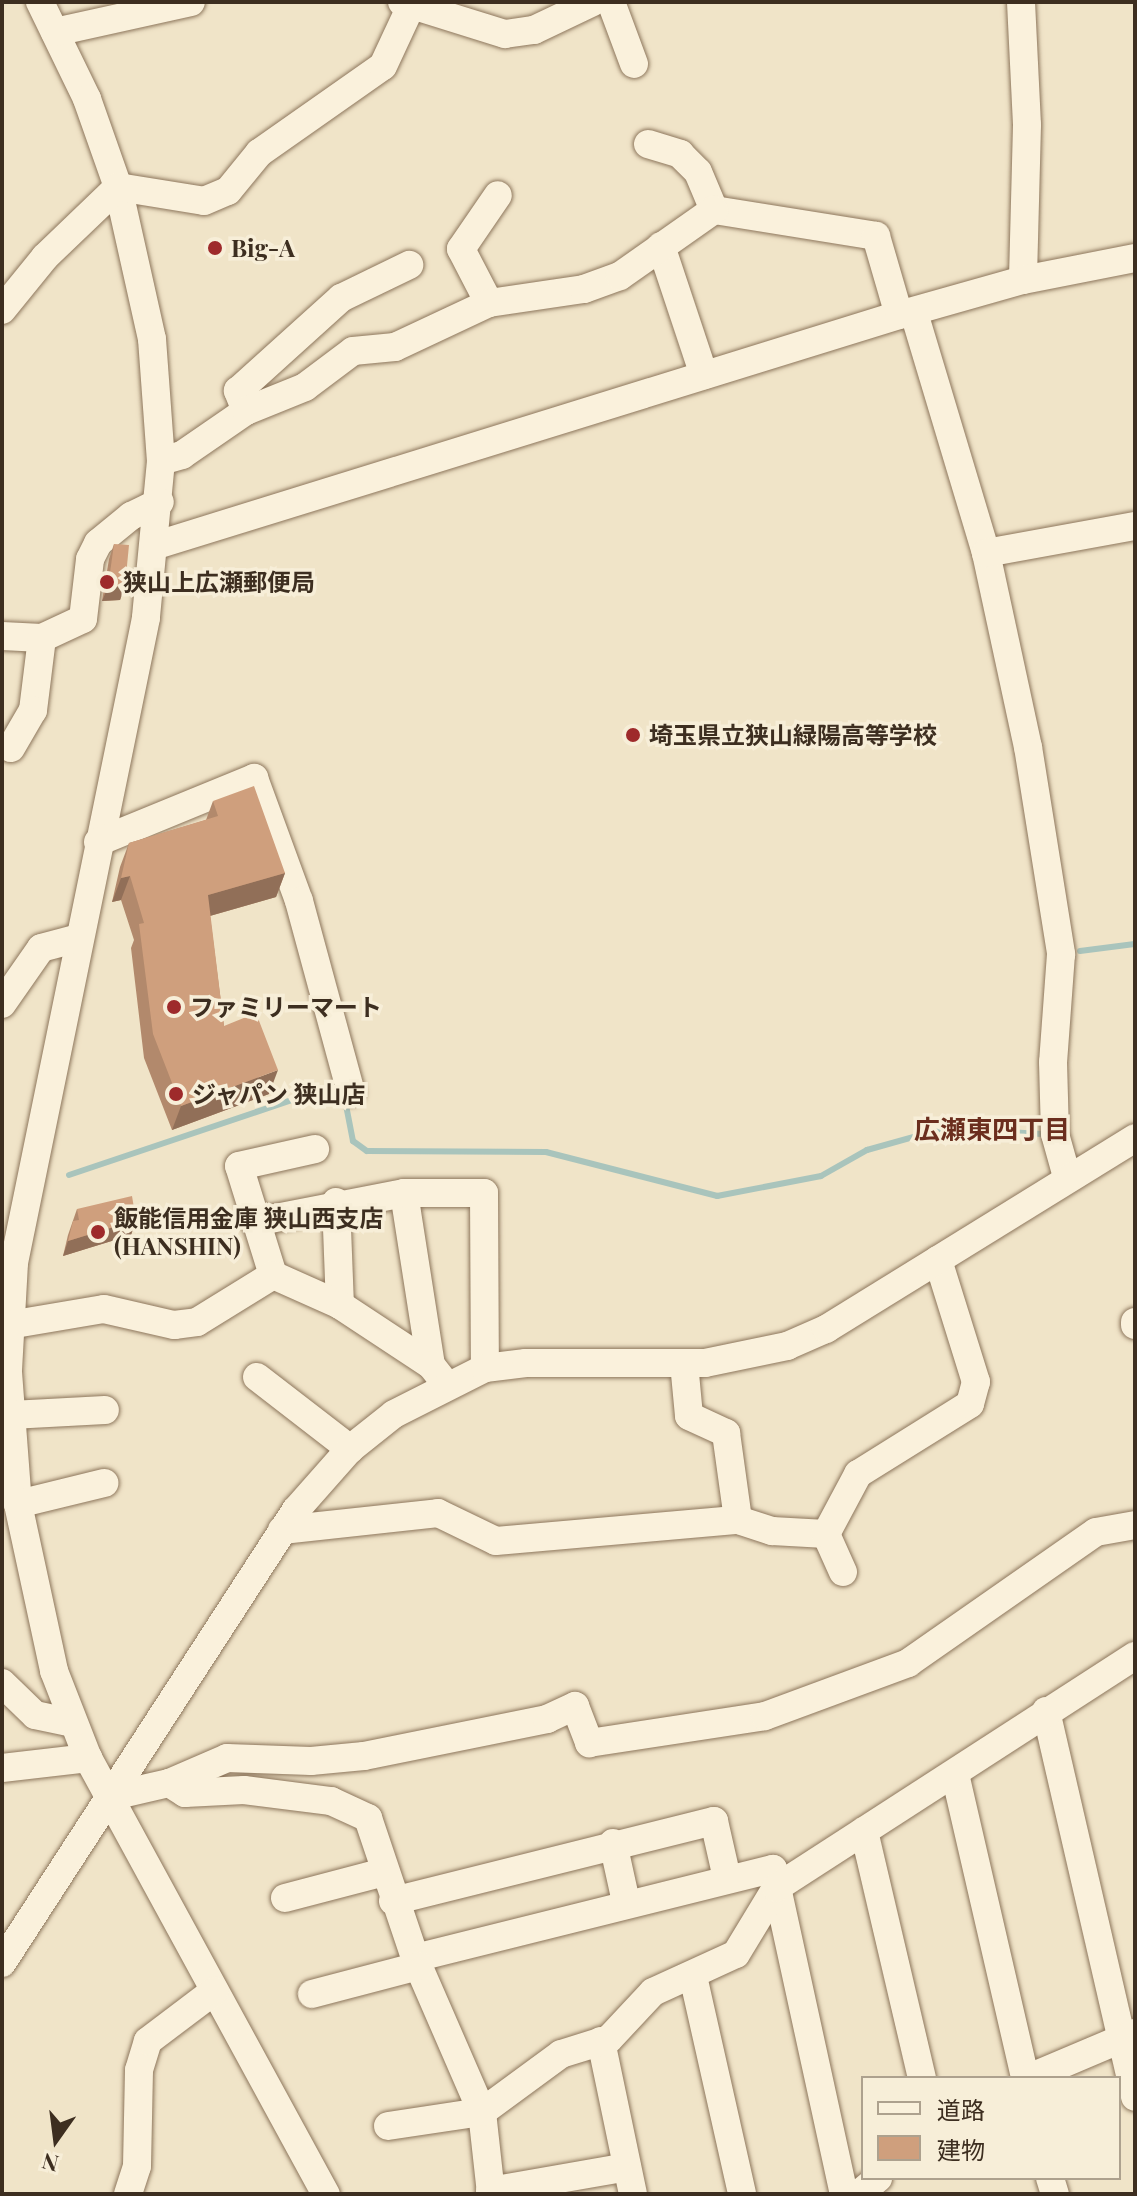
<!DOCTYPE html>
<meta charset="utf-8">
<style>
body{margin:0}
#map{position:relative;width:1137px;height:2196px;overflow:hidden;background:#f0e4c8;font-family:"Playfair Display","Noto Sans JP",serif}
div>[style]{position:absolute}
.stream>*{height:6px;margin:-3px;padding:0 3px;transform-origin:3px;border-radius:3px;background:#a9c4bc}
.roads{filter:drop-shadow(0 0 2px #8d765c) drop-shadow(0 0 2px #8d765c)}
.minor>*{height:28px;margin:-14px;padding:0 14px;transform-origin:14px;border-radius:14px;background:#faf1dc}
.wall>*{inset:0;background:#b2896c}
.shaded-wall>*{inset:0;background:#916f58}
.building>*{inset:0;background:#cf9f7d}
.dots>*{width:22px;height:22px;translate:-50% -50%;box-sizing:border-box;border:4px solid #f7eed8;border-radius:50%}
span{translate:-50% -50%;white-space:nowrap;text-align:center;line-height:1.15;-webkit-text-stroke:7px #f7eed8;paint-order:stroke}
.poi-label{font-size:24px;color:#3d2e20;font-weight:700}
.left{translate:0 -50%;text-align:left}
.neighbourhood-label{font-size:26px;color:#6b2e1e;font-weight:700}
.frame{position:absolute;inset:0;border:4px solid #3d2e20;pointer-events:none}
.legend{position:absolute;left:861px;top:2076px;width:260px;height:104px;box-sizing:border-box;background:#f7eed8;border:2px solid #ada18e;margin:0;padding:10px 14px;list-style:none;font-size:24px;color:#3d2e20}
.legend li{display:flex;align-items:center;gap:16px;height:40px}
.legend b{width:40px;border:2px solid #ada18e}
.north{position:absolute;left:16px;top:2100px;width:80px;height:80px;-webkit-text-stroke:6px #f7eed8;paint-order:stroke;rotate:194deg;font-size:22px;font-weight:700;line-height:32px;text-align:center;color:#3d2e20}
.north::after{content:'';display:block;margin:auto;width:28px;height:36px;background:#3d2e20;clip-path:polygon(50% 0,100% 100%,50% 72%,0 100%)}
</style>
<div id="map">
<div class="stream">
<div style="left:1080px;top:951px;width:55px;rotate:-7.3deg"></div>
<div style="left:345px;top:1100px;width:42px;rotate:79deg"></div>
<div style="left:353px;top:1141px;width:17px;rotate:36deg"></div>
<div style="left:367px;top:1151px;width:179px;rotate:0.3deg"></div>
<div style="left:546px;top:1152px;width:177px;rotate:14.4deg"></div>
<div style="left:717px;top:1196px;width:106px;rotate:-10.9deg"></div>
<div style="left:821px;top:1176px;width:53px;rotate:-29.5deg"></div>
<div style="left:867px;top:1150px;width:82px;rotate:-15.6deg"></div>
<div style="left:946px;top:1128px;width:96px;rotate:3.6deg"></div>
<div style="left:69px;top:1175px;width:286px;rotate:-18.6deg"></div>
</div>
<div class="roads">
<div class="minor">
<div style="left:40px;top:2px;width:108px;rotate:64.1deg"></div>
<div style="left:87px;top:99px;width:93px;rotate:70.6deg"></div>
<div style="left:118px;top:187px;width:156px;rotate:77.4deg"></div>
<div style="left:152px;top:339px;width:122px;rotate:85.8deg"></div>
<div style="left:161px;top:461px;width:158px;rotate:95.5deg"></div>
<div style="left:146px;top:618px;width:658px;rotate:101.57deg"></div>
<div style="left:14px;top:1263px;width:109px;rotate:93.2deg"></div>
<div style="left:8px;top:1372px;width:132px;rotate:85.7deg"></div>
<div style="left:18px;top:1504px;width:171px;rotate:77.8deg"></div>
<div style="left:54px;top:1671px;width:93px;rotate:68.7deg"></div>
<div style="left:88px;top:1758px;width:497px;rotate:61.4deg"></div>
<div style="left:402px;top:2px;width:108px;rotate:17.3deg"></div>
<div style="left:505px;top:34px;width:29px;rotate:-8deg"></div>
<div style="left:534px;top:30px;width:65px;rotate:-25.4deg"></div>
<div style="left:611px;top:2px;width:66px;rotate:69.6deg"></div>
<div style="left:1021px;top:2px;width:123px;rotate:87.2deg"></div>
<div style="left:1027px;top:125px;width:155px;rotate:91.5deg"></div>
<div style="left:55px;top:32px;width:139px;rotate:-12.4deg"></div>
<div style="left:648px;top:144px;width:34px;rotate:17deg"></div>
<div style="left:680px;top:154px;width:25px;rotate:45deg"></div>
<div style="left:698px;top:172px;width:41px;rotate:67.2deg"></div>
<div style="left:714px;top:210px;width:164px;rotate:9.1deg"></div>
<div style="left:876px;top:236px;width:82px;rotate:73.8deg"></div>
<div style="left:661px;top:246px;width:136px;rotate:71.6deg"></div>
<div style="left:489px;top:303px;width:61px;rotate:-117.4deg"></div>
<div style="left:461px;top:249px;width:65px;rotate:-55.6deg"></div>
<div style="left:2px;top:310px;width:68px;rotate:-50.9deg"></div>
<div style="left:45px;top:257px;width:101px;rotate:-43.8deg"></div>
<div style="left:118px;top:187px;width:87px;rotate:9.2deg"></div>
<div style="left:204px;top:201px;width:26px;rotate:-23deg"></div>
<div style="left:228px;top:191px;width:49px;rotate:-50.8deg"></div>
<div style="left:259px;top:153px;width:151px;rotate:-35.1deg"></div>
<div style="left:383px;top:66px;width:66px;rotate:-65deg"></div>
<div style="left:914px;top:313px;width:251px;rotate:73.3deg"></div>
<div style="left:986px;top:553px;width:198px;rotate:77.8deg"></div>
<div style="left:1028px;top:747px;width:210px;rotate:80.9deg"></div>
<div style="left:1061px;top:954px;width:108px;rotate:94.2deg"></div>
<div style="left:1053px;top:1062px;width:72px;rotate:88.4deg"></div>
<div style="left:1055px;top:1134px;width:45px;rotate:74.4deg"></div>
<div style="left:246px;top:411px;width:22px;rotate:-112deg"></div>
<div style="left:238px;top:391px;width:139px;rotate:-42.1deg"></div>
<div style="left:341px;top:298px;width:76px;rotate:-25.9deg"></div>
<div style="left:161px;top:461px;width:22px;rotate:-16deg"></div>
<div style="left:182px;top:455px;width:78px;rotate:-34.5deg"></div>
<div style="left:246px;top:411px;width:64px;rotate:-22.1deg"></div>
<div style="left:305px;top:387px;width:60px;rotate:-36.9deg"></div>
<div style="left:353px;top:351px;width:42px;rotate:-5.4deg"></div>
<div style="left:395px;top:347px;width:104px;rotate:-25.1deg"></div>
<div style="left:489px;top:303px;width:96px;rotate:-8.4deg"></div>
<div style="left:584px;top:289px;width:38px;rotate:-20deg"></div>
<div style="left:620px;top:276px;width:115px;rotate:-35.1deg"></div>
<div style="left:157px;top:545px;width:777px;rotate:-17.22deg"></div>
<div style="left:899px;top:315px;width:129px;rotate:-15.8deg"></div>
<div style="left:1023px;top:280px;width:114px;rotate:-11.1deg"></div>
<div style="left:986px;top:553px;width:151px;rotate:-10.3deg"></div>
<div style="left:2px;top:636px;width:40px;rotate:2.9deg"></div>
<div style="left:42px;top:638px;width:73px;rotate:97.1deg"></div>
<div style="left:33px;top:710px;width:44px;rotate:120.1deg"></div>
<div style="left:42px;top:638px;width:45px;rotate:-24.9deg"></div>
<div style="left:83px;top:619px;width:60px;rotate:-83.3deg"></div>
<div style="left:90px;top:559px;width:18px;rotate:-63deg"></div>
<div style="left:98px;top:543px;width:43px;rotate:-39.3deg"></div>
<div style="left:131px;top:516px;width:32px;rotate:-26deg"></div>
<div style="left:98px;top:842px;width:169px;rotate:-22.3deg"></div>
<div style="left:254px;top:778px;width:131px;rotate:69.9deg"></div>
<div style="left:299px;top:901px;width:198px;rotate:74.8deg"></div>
<div style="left:2px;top:1004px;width:68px;rotate:-55.1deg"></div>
<div style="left:41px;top:948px;width:39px;rotate:-15deg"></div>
<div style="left:404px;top:1193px;width:174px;rotate:81.1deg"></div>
<div style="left:336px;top:1202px;width:103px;rotate:87.8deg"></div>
<div style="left:255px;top:1222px;width:152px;rotate:-11deg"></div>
<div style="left:404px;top:1193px;width:80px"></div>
<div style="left:484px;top:1193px;width:175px;rotate:89.7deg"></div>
<div style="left:273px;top:1275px;width:114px;rotate:-107.3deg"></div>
<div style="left:239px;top:1166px;width:78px;rotate:-12.6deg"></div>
<div style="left:1135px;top:1322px;width:3px;rotate:90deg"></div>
<div style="left:9px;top:1325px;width:96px;rotate:-9.6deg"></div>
<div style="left:104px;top:1309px;width:72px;rotate:12.9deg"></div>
<div style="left:174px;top:1325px;width:23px;rotate:-7deg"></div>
<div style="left:197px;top:1322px;width:89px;rotate:-31.7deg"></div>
<div style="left:273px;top:1275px;width:73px;rotate:24.1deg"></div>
<div style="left:340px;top:1305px;width:109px;rotate:33.4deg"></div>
<div style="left:431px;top:1365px;width:24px;rotate:52deg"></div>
<div style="left:684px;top:1363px;width:53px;rotate:84.6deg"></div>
<div style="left:689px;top:1416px;width:41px;rotate:24.7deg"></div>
<div style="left:726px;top:1433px;width:88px;rotate:82.1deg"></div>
<div style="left:257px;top:1377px;width:118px;rotate:37.7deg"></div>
<div style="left:11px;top:1415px;width:94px;rotate:-3deg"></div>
<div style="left:18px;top:1504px;width:89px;rotate:-13.7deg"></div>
<div style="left:282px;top:1530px;width:157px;rotate:-6.2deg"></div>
<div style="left:438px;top:1513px;width:64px;rotate:25.8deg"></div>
<div style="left:496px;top:1541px;width:243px;rotate:-5deg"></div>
<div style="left:738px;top:1520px;width:36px;rotate:18deg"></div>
<div style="left:772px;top:1531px;width:54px;rotate:3.2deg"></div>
<div style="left:843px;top:1572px;width:42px;rotate:-114.1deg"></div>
<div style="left:826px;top:1534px;width:68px;rotate:-61.9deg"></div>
<div style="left:858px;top:1474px;width:132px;rotate:-32deg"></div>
<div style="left:970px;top:1404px;width:23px;rotate:-75deg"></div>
<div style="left:976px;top:1382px;width:128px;rotate:-107.3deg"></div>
<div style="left:2px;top:1683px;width:46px;rotate:44.1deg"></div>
<div style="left:35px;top:1715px;width:39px;rotate:12deg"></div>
<div style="left:1046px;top:1711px;width:396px;rotate:77deg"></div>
<div style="left:2px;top:1768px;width:87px;rotate:-6.6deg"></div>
<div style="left:955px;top:1774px;width:312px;rotate:77deg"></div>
<div style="left:169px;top:1783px;width:19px;rotate:32deg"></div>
<div style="left:185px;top:1793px;width:59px;rotate:-2.9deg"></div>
<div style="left:244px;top:1790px;width:88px;rotate:7.2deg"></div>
<div style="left:331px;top:1801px;width:41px;rotate:24.7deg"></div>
<div style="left:368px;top:1818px;width:148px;rotate:71.4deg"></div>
<div style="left:415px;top:1958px;width:168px;rotate:66.5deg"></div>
<div style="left:482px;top:2112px;width:82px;rotate:83.7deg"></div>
<div style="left:108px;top:1797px;width:63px;rotate:-12.9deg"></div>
<div style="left:169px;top:1783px;width:63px;rotate:-23.3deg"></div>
<div style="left:227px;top:1758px;width:84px;rotate:2deg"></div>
<div style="left:311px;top:1761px;width:53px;rotate:-5.4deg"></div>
<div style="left:364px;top:1756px;width:187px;rotate:-11.4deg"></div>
<div style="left:547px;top:1719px;width:31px;rotate:-25deg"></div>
<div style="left:575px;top:1706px;width:40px;rotate:69deg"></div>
<div style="left:589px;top:1743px;width:178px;rotate:-8.7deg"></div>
<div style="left:765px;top:1716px;width:153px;rotate:-20.3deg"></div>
<div style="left:908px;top:1663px;width:229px;rotate:-34.9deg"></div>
<div style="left:1096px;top:1532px;width:40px;rotate:-10deg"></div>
<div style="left:864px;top:1831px;width:254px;rotate:76.8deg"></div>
<div style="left:613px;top:1843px;width:60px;rotate:77.6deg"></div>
<div style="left:285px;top:1898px;width:102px;rotate:-14.7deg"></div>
<div style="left:393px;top:1901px;width:331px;rotate:-14deg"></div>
<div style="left:714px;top:1821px;width:58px;rotate:77.2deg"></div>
<div style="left:415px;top:1958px;width:369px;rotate:-14deg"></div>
<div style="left:773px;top:1869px;width:333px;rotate:77.7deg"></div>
<div style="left:2px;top:1963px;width:540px;rotate:-57.02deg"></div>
<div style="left:296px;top:1510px;width:81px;rotate:-48.5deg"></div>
<div style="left:350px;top:1449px;width:56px;rotate:-38.5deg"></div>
<div style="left:394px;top:1414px;width:102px;rotate:-26.8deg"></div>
<div style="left:485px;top:1368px;width:41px;rotate:-7deg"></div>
<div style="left:526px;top:1363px;width:179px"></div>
<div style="left:705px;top:1363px;width:84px;rotate:-11.7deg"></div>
<div style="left:787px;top:1346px;width:43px;rotate:-23.6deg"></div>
<div style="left:826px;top:1329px;width:363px;rotate:-31.7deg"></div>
<div style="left:693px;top:1976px;width:223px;rotate:77.3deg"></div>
<div style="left:312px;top:1994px;width:111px;rotate:-14.7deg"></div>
<div style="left:601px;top:2041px;width:156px;rotate:78.2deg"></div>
<div style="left:1029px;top:2078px;width:115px;rotate:-23deg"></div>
<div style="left:388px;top:2126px;width:95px;rotate:-8.5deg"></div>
<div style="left:482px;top:2112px;width:98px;rotate:-36.3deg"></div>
<div style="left:561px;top:2054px;width:50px;rotate:-17.4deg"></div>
<div style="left:609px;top:2039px;width:64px;rotate:-46.9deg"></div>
<div style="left:653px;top:1992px;width:91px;rotate:-24.6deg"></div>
<div style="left:736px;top:1954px;width:77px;rotate:-58.8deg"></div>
<div style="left:776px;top:1888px;width:427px;rotate:-32.9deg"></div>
<div style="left:1050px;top:2178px;width:17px;rotate:73deg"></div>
<div style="left:490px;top:2191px;width:139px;rotate:-9.9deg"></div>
<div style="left:128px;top:2194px;width:29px;rotate:-72deg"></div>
<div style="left:137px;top:2166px;width:96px;rotate:-88.8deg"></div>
<div style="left:139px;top:2070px;width:30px;rotate:-73deg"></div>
<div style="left:148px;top:2041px;width:83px;rotate:-37.1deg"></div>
<div style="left:859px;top:2194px;width:25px;rotate:-40deg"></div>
</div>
</div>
<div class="wall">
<div style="clip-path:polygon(114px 544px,125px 586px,120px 600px,102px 601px,109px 559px)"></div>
<div style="clip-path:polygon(213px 801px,285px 873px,276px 897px,210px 916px,224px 1026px,269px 1094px,172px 1130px,144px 1058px,131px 948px,134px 940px,121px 900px,112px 902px,120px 867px,129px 843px,206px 820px)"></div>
<div style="clip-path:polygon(77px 1209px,136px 1220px,131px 1235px,63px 1256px,68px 1235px)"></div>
</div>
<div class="shaded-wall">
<div style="clip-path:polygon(125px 586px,120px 600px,102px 601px,108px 587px)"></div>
<div style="clip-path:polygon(285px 873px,276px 897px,199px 919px,208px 895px)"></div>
<div style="clip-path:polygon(130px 876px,121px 900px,112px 902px,121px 878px)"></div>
<div style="clip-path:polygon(278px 1070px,269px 1094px,172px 1130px,181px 1106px)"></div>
<div style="clip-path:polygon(136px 1220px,131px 1235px,63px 1256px,68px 1241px)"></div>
</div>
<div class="building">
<div style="clip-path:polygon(114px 544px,129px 545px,125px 586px,108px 587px)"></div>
<div style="clip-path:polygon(254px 786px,285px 873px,208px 895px,224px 1026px,256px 1013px,278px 1070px,181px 1106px,153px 1034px,139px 924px,144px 923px,130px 876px,121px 878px,129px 843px,218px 816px,213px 801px)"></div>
<div style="clip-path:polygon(132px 1196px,136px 1220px,68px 1241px,73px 1221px,79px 1220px,77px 1209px)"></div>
</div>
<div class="dots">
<div style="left:215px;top:248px;background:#9e2a2b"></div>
<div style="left:107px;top:582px;background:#9e2a2b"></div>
<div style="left:633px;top:735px;background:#9e2a2b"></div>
<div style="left:174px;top:1007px;background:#9e2a2b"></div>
<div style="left:176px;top:1094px;background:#9e2a2b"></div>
<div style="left:98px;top:1232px;background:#9e2a2b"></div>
</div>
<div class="poi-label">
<span class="left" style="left:231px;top:248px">Big-A</span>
<span class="left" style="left:123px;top:582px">狭山上広瀬郵便局</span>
<span class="left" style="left:649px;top:735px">埼玉県立狭山緑陽高等学校</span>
<span class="left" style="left:190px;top:1007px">ファミリーマート</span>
<span class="left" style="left:192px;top:1094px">ジャパン 狭山店</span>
<span class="left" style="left:114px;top:1232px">飯能信用金庫 狭山西支店<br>(HANSHIN)</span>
</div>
<div class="neighbourhood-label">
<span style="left:992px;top:1129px">広瀬東四丁目</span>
</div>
<div class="frame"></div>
<ul class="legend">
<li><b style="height:10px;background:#faf1dc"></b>道路</li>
<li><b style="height:22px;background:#cf9f7d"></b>建物</li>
</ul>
<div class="north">N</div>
</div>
